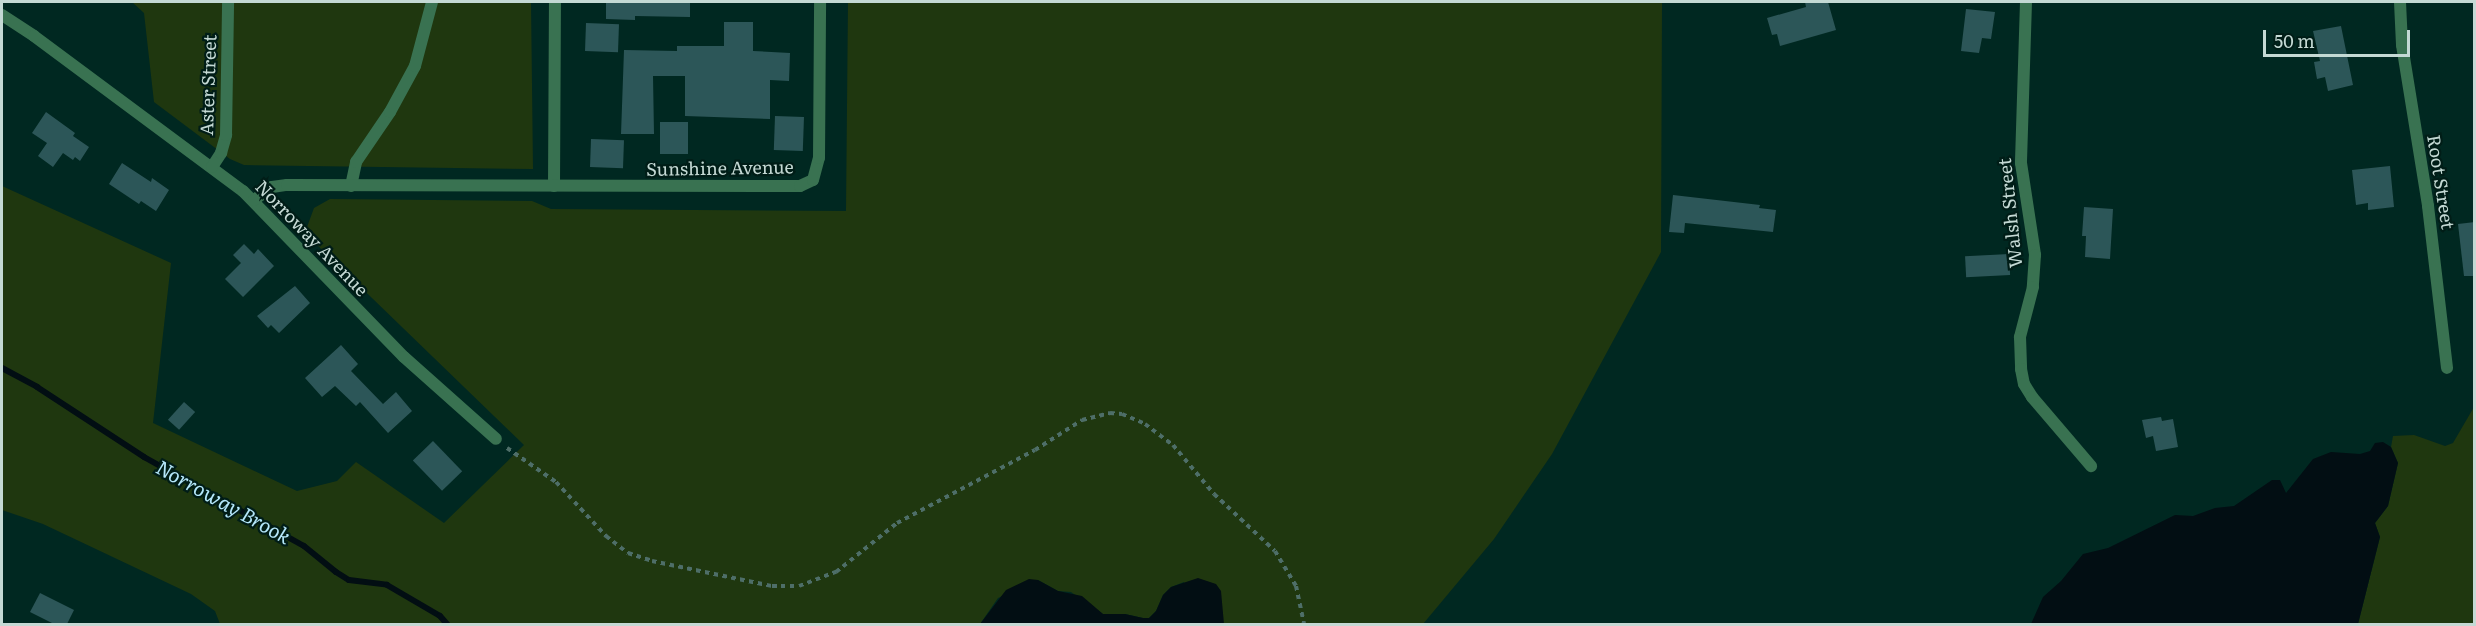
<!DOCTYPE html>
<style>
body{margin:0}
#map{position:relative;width:2476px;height:626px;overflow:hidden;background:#002821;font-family:Literata,serif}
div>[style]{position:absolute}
.green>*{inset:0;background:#1f370f}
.water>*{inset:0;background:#020e13}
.stream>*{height:6px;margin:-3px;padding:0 3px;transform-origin:3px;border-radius:3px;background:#020e13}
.building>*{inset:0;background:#2c5658;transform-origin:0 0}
.path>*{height:4px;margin-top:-2px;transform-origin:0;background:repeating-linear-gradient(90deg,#4e6e68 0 4.5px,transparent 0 9px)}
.street>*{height:12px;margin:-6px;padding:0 6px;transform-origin:6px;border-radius:6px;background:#397251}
span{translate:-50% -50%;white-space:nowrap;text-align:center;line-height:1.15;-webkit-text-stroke:4.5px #001d17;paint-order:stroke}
.street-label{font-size:18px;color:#c4d9d4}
.water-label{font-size:20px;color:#b4e7fa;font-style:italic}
.frame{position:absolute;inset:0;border:3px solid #c4d9d4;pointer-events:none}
.scale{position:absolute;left:2263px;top:30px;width:147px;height:27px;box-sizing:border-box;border:3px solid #c4d9d4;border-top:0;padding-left:8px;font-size:18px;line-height:21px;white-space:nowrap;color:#c4d9d4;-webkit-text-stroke:4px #001d17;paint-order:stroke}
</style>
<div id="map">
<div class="green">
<div style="clip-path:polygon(132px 2px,531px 2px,533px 169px,244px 165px,230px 159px,154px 102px,144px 13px)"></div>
<div style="clip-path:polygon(848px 2px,1662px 2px,1661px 252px,1552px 454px,1494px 539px,1423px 624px,1208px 624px,1184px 582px,1171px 587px,1163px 595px,1156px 611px,1149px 618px,1143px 618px,1125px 614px,1103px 614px,1071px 592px,1058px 591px,1038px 580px,998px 598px,980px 624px,220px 624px,215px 611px,191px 594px,43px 524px,2px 510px,2px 186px,171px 263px,153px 423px,297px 491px,337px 481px,356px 462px,444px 523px,524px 445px,312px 240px,307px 227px,314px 208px,330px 199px,532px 201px,551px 209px,846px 211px)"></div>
<div style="clip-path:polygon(2474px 407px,2474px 624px,2358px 624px,2380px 537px,2375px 523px,2388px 506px,2398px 463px,2391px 447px,2393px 436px,2414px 435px,2445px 446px,2453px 443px)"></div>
</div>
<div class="water">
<div style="clip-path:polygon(2383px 442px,2391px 447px,2398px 463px,2388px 506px,2375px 523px,2380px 537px,2358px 624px,2031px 624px,2043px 597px,2061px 581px,2083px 554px,2108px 548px,2175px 515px,2193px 516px,2215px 508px,2234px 506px,2272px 480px,2280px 480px,2286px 493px,2313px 459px,2331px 452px,2360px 454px,2370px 451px,2375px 443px)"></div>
<div style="clip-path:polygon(1198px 578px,1216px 584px,1221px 591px,1224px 624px,980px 624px,1006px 590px,1029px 579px,1038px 580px,1058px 591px,1082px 596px,1103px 614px,1125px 614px,1143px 618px,1149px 618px,1156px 611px,1163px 595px,1171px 587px)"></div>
</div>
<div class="stream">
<div style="left:2px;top:368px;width:40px;rotate:28deg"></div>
<div style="left:37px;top:387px;width:128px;rotate:33.2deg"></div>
<div style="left:144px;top:457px;width:183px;rotate:29.1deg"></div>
<div style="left:304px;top:546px;width:41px;rotate:39.1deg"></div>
<div style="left:336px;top:572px;width:15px;rotate:32deg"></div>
<div style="left:349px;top:580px;width:38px;rotate:7deg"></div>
<div style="left:387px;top:585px;width:61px;rotate:30.3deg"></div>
<div style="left:440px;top:616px;width:11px;rotate:49deg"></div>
</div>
<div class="building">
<div style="clip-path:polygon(606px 2px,690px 2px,690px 17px,635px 16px,635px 20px,606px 19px)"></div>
<div style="clip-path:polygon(1805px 2px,1828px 2px,1836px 30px,1780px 46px,1777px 34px,1772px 35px,1767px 18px,1806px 7px)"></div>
<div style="clip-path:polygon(1966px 9px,1995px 12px,1991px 39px,1982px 38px,1979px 53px,1961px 51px)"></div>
<div style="clip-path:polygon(724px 22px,753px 22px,753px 51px,790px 53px,789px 81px,770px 80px,770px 119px,685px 116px,685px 76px,653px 76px,654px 134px,621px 134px,624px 50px,677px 51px,677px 46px,724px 46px)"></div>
<div style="left:586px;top:23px;width:33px;height:28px;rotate:2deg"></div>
<div style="clip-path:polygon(2341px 26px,2353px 85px,2328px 91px,2325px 77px,2317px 79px,2314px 62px,2320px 61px,2313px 31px)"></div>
<div style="clip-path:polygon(46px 112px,75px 133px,73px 136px,89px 147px,80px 161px,75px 157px,73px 160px,63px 153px,53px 167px,38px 156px,47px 143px,32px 133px)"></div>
<div style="left:775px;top:116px;width:29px;height:34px;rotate:2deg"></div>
<div style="left:660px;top:122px;width:28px;height:32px"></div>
<div style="left:591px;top:139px;width:33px;height:28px;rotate:2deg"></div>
<div style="clip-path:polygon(122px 163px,151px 182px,152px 178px,169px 190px,156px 211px,141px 201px,139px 204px,109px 184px)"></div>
<div style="clip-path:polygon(2390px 166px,2394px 207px,2368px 210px,2368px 203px,2356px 205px,2352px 170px)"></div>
<div style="clip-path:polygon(1673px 195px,1760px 205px,1759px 208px,1776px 210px,1773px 232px,1685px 223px,1684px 233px,1669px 232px)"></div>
<div style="clip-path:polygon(2084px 207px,2113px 209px,2110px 259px,2085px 257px,2086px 236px,2082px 236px)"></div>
<div style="clip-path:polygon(2475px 222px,2475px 276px,2464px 276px,2458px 224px)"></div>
<div style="clip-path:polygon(244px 244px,254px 254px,258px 249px,274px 266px,243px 297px,225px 279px,241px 263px,233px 255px)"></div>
<div style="left:2009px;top:254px;width:21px;height:44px;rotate:87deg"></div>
<div style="clip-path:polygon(295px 286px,310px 303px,279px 333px,271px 325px,268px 328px,257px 316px)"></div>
<div style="clip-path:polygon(341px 345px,358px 364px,351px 371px,383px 404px,396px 392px,412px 411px,388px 433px,360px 402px,356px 406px,335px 386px,322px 397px,305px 378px)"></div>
<div style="left:184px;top:402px;width:15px;height:24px;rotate:42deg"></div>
<div style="clip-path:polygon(2161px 417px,2162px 421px,2173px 419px,2178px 447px,2156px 451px,2153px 436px,2146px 438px,2142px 420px)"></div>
<div style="left:433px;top:441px;width:42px;height:28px;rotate:46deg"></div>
<div style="clip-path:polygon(40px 593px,74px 610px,67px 624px,54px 624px,30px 612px)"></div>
</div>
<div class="path">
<div style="left:507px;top:448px;width:60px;rotate:34.8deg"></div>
<div style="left:556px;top:482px;width:74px;rotate:47.2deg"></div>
<div style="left:606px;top:536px;width:28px;rotate:38deg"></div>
<div style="left:628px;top:553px;width:25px;rotate:18deg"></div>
<div style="left:652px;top:561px;width:123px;rotate:11.8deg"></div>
<div style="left:772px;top:586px;width:27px"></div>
<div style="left:799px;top:586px;width:40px;rotate:-21deg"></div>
<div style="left:836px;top:572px;width:78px;rotate:-38.8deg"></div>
<div style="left:897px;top:523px;width:156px;rotate:-27.9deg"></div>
<div style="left:1035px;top:450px;width:56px;rotate:-32.6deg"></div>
<div style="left:1082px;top:420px;width:29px;rotate:-14deg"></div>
<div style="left:1110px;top:413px;width:12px;rotate:5deg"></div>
<div style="left:1122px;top:414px;width:25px;rotate:23deg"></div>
<div style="left:1145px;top:424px;width:35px;rotate:37deg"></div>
<div style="left:1173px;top:445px;width:64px;rotate:50.1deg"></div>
<div style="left:1214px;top:494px;width:83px;rotate:43.1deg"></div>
<div style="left:1275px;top:551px;width:41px;rotate:59deg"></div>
<div style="left:1296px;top:586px;width:39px;rotate:78deg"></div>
</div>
<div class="street">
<div style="left:2026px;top:2px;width:161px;rotate:91.8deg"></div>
<div style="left:2021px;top:163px;width:93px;rotate:81.3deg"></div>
<div style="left:2035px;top:255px;width:32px;rotate:94deg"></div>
<div style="left:2033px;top:287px;width:52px;rotate:104.6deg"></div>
<div style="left:2020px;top:337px;width:32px;rotate:88deg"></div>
<div style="left:2021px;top:369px;width:15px;rotate:79deg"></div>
<div style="left:2024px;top:384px;width:15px;rotate:58deg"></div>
<div style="left:2032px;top:397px;width:91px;rotate:49.5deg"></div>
<div style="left:2400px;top:2px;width:43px;rotate:87.3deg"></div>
<div style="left:2402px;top:45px;width:163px;rotate:80.8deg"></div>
<div style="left:2428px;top:206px;width:163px;rotate:83.3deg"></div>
<div style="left:2px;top:15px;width:38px;rotate:33deg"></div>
<div style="left:34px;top:36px;width:260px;rotate:36.6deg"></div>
<div style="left:243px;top:191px;width:231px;rotate:45.9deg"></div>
<div style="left:404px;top:357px;width:123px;rotate:41.7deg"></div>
<div style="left:212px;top:167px;width:17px;rotate:-57deg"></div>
<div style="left:221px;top:153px;width:19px;rotate:-74deg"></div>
<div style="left:226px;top:135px;width:133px;rotate:-89.1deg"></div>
<div style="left:351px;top:186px;width:25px;rotate:-78deg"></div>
<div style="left:356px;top:162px;width:60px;rotate:-55.8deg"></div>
<div style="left:390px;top:112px;width:52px;rotate:-61.5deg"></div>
<div style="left:415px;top:66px;width:66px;rotate:-75.1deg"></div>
<div style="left:554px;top:186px;width:184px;rotate:-89.7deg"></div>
<div style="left:254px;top:200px;width:22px;rotate:-36deg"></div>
<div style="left:272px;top:187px;width:15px;rotate:-8deg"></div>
<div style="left:287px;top:185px;width:513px;rotate:0.11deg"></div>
<div style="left:800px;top:186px;width:14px;rotate:-25deg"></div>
<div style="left:813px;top:180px;width:23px;rotate:-75deg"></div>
<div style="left:819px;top:158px;width:156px;rotate:-89.6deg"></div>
</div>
<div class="street-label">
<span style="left:208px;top:85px;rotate:-88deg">Aster Street</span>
<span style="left:720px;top:168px;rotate:-1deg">Sunshine Avenue</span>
<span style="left:2441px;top:182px;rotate:81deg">Root Street</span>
<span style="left:2010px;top:213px;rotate:-96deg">Walsh Street</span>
<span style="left:312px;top:238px;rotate:46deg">Norroway Avenue</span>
</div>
<div class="water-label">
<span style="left:224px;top:501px;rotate:29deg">Norroway Brook</span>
</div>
<div class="frame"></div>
<div class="scale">50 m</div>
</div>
